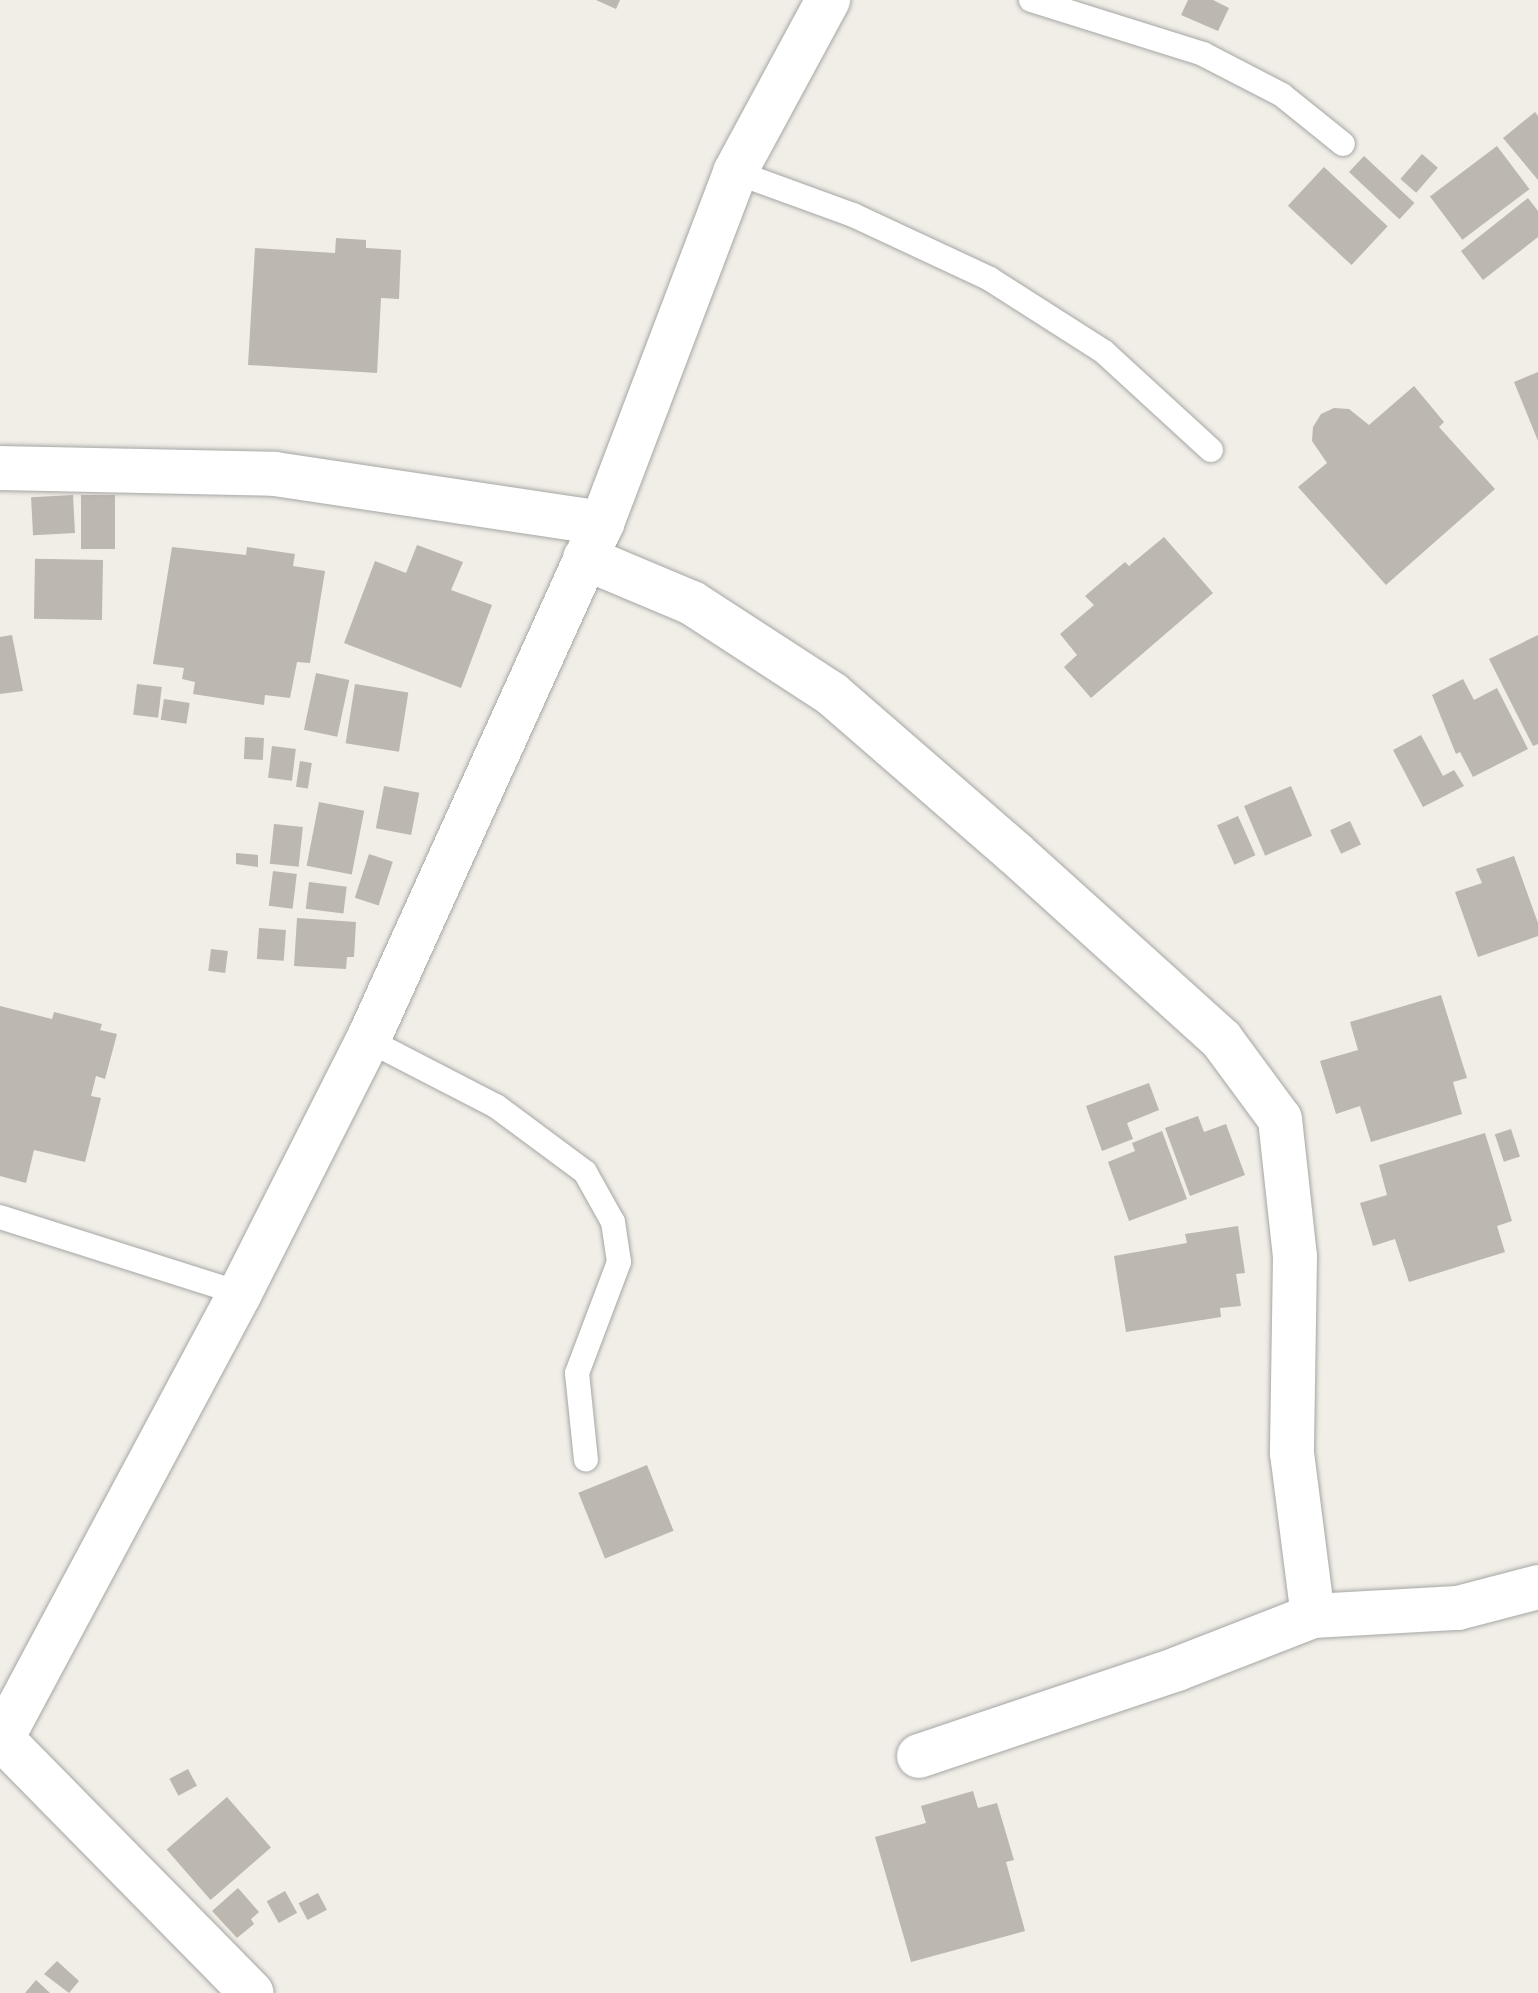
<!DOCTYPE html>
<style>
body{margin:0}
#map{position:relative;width:1538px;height:1993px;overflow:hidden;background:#f0eee6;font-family:Inter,sans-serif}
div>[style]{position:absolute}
.building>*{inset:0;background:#bcb7af;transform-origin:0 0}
.roads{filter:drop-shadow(0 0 2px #a6a6a6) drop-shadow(0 0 2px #a6a6a6)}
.service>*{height:24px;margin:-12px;padding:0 12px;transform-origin:12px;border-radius:12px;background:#fff}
.minor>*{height:44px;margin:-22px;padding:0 22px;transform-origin:22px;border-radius:22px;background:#fff}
span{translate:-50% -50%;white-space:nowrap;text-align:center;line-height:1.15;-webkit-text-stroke:6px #fff;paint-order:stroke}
</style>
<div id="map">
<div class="building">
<div style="clip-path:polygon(596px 0,620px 0,616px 9px)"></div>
<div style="clip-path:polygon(1188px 0,1213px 0,1229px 8px,1218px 31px,1181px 15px)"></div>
<div style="clip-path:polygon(1535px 112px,1538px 116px,1538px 180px,1503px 138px)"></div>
<div style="left:1497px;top:146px;width:54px;height:84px;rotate:53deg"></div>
<div style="left:1422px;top:154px;width:21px;height:33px;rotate:41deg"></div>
<div style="left:1364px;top:156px;width:69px;height:22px;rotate:43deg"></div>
<div style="left:1324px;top:167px;width:87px;height:53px;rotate:43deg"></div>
<div style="clip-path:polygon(1528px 198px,1538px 211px,1538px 237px,1483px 280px,1461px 251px)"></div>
<div style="clip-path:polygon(336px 238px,366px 240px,366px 248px,401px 250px,399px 299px,381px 298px,377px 373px,248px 365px,255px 248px,335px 253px)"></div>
<div style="clip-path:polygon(1538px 372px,1538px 441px,1514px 382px)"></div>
<div style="clip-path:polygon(1414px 386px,1444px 422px,1439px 427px,1495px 489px,1386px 585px,1298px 487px,1327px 463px,1312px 441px,1313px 427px,1321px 414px,1334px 408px,1349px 409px,1369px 425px)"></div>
<div style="left:73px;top:495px;width:38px;height:42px;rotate:87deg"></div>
<div style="left:115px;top:495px;width:54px;height:34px;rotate:90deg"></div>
<div style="clip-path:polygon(1164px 537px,1213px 593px,1091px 698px,1064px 667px,1077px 655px,1060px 634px,1094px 605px,1085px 596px,1125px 562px,1129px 566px)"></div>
<div style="clip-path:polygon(417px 545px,463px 562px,451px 590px,492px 605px,461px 688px,344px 643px,375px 561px,406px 573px)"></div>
<div style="clip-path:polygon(172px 547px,246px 555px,247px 547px,295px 554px,293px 566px,325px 571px,310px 663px,297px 662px,290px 698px,265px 695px,264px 705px,193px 694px,195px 682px,182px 679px,184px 668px,153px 664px)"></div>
<div style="left:103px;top:560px;width:60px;height:68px;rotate:91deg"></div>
<div style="clip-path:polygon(12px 635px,23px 691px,0 694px,0 637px)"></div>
<div style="clip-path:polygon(1538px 635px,1538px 744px,1533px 746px,1489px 659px)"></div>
<div style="left:316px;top:673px;width:34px;height:58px;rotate:12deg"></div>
<div style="clip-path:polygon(1463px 679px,1474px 700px,1497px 688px,1528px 749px,1473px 777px,1460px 752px,1456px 754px,1432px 695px)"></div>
<div style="left:137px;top:684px;width:25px;height:31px;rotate:7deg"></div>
<div style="left:355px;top:684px;width:54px;height:60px;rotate:9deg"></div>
<div style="left:164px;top:699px;width:26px;height:21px;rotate:9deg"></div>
<div style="clip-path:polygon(1421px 735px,1443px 776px,1454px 770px,1464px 786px,1423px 807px,1393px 750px)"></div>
<div style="left:245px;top:737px;width:19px;height:22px;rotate:3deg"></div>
<div style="left:272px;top:746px;width:24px;height:32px;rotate:7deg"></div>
<div style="left:300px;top:761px;width:12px;height:26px;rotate:9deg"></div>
<div style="left:384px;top:786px;width:36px;height:43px;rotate:11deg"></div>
<div style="left:1291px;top:786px;width:54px;height:51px;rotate:67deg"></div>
<div style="left:319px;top:802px;width:46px;height:65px;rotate:11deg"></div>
<div style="left:1238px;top:816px;width:43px;height:23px;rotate:66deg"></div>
<div style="left:1350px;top:821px;width:26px;height:22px;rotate:65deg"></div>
<div style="left:274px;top:824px;width:29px;height:40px;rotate:6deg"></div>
<div style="clip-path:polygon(236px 853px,258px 855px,258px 867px,236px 864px)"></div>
<div style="left:369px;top:854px;width:25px;height:46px;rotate:18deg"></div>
<div style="clip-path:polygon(1514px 856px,1538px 923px,1538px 936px,1478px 957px,1455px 892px,1482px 883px,1476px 869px)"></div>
<div style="left:273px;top:871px;width:24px;height:35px;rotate:7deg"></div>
<div style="left:309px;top:882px;width:38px;height:27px;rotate:7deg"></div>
<div style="clip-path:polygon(297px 918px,356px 922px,354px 957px,347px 957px,346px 969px,294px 966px)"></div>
<div style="left:259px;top:928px;width:27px;height:31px;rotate:4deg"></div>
<div style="left:211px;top:949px;width:17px;height:22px;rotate:7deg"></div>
<div style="clip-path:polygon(1441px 995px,1467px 1078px,1453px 1082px,1462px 1114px,1371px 1142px,1360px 1106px,1336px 1114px,1320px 1061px,1358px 1050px,1350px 1022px)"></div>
<div style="clip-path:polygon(0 1006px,52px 1019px,54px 1012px,102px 1024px,100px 1030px,117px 1034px,105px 1079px,96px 1076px,91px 1096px,101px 1098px,85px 1162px,34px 1150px,26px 1183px,0 1176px)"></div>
<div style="clip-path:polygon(1149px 1083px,1159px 1110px,1127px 1123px,1133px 1139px,1102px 1151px,1086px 1106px)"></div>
<div style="clip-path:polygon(1198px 1116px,1204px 1132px,1226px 1124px,1245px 1175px,1190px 1196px,1165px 1128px)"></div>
<div style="left:1511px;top:1129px;width:29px;height:17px;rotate:72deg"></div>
<div style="clip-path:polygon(1162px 1131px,1187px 1199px,1129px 1221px,1108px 1162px,1135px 1151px,1132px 1143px)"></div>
<div style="clip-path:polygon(1485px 1133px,1512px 1221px,1497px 1226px,1505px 1252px,1409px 1282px,1395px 1239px,1373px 1246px,1360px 1203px,1387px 1195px,1379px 1165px)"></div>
<div style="clip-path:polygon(1238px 1226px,1245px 1273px,1236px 1274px,1241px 1306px,1220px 1308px,1221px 1317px,1126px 1332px,1114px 1256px,1187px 1243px,1185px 1234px)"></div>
<div style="left:647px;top:1465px;width:71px;height:74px;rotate:68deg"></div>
<div style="left:188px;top:1769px;width:19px;height:21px;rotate:62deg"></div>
<div style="clip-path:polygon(973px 1791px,978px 1808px,997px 1803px,1014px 1860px,1006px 1862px,1025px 1931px,911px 1962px,875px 1837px,926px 1823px,921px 1806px)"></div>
<div style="left:227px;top:1797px;width:67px;height:80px;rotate:49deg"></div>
<div style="clip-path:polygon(238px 1888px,259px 1912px,251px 1919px,254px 1924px,237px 1938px,212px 1911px)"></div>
<div style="left:285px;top:1891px;width:25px;height:21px;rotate:61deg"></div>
<div style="left:318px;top:1893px;width:19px;height:22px;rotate:62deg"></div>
<div style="clip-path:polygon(57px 1961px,79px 1981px,69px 1993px,44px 1974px)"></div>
<div style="clip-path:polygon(36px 1980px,50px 1993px,25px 1993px)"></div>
</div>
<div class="roads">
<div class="service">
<div style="left:1031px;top:0;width:180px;rotate:17.4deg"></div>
<div style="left:1203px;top:54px;width:89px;rotate:27.4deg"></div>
<div style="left:1282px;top:95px;width:78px;rotate:38.8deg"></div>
<div style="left:735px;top:172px;width:126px;rotate:20deg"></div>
<div style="left:853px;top:215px;width:151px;rotate:25deg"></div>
<div style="left:990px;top:279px;width:135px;rotate:32.6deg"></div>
<div style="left:1104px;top:352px;width:145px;rotate:42.5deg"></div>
<div style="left:368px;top:1040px;width:144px;rotate:27.3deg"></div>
<div style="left:496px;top:1106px;width:111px;rotate:36.6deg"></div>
<div style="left:585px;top:1172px;width:57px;rotate:60.8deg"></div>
<div style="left:613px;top:1222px;width:40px;rotate:81.5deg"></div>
<div style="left:619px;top:1262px;width:119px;rotate:110.7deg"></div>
<div style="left:577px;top:1373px;width:87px;rotate:84.1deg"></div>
<div style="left:0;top:1217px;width:252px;rotate:17.6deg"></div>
</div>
<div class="minor">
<div style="left:0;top:468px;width:275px;rotate:1.2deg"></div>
<div style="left:275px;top:474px;width:331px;rotate:8.5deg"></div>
<div style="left:585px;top:558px;width:116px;rotate:22.8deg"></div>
<div style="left:692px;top:603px;width:167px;rotate:33deg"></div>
<div style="left:832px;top:694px;width:242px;rotate:41deg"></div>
<div style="left:1015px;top:853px;width:278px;rotate:42.1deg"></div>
<div style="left:1221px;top:1039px;width:99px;rotate:53.6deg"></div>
<div style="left:1280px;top:1119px;width:138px;rotate:83.8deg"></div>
<div style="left:1295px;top:1256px;width:197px;rotate:90.9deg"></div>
<div style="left:1292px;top:1453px;width:164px;rotate:82.7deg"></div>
<div style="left:2px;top:1739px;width:356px;rotate:45.5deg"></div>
<div style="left:0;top:1742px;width:509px;rotate:-61.87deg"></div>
<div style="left:240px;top:1293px;width:284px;rotate:-63.2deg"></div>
<div style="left:368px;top:1040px;width:567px;rotate:-65.65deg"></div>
<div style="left:602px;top:523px;width:375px;rotate:-69.2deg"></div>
<div style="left:735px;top:172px;width:196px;rotate:-61.6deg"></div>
<div style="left:919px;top:1756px;width:272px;rotate:-18.6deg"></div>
<div style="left:1177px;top:1669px;width:146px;rotate:-21.3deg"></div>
<div style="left:1313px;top:1616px;width:145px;rotate:-3.2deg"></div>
<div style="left:1458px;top:1608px;width:83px;rotate:-14.7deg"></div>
</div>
</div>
</div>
